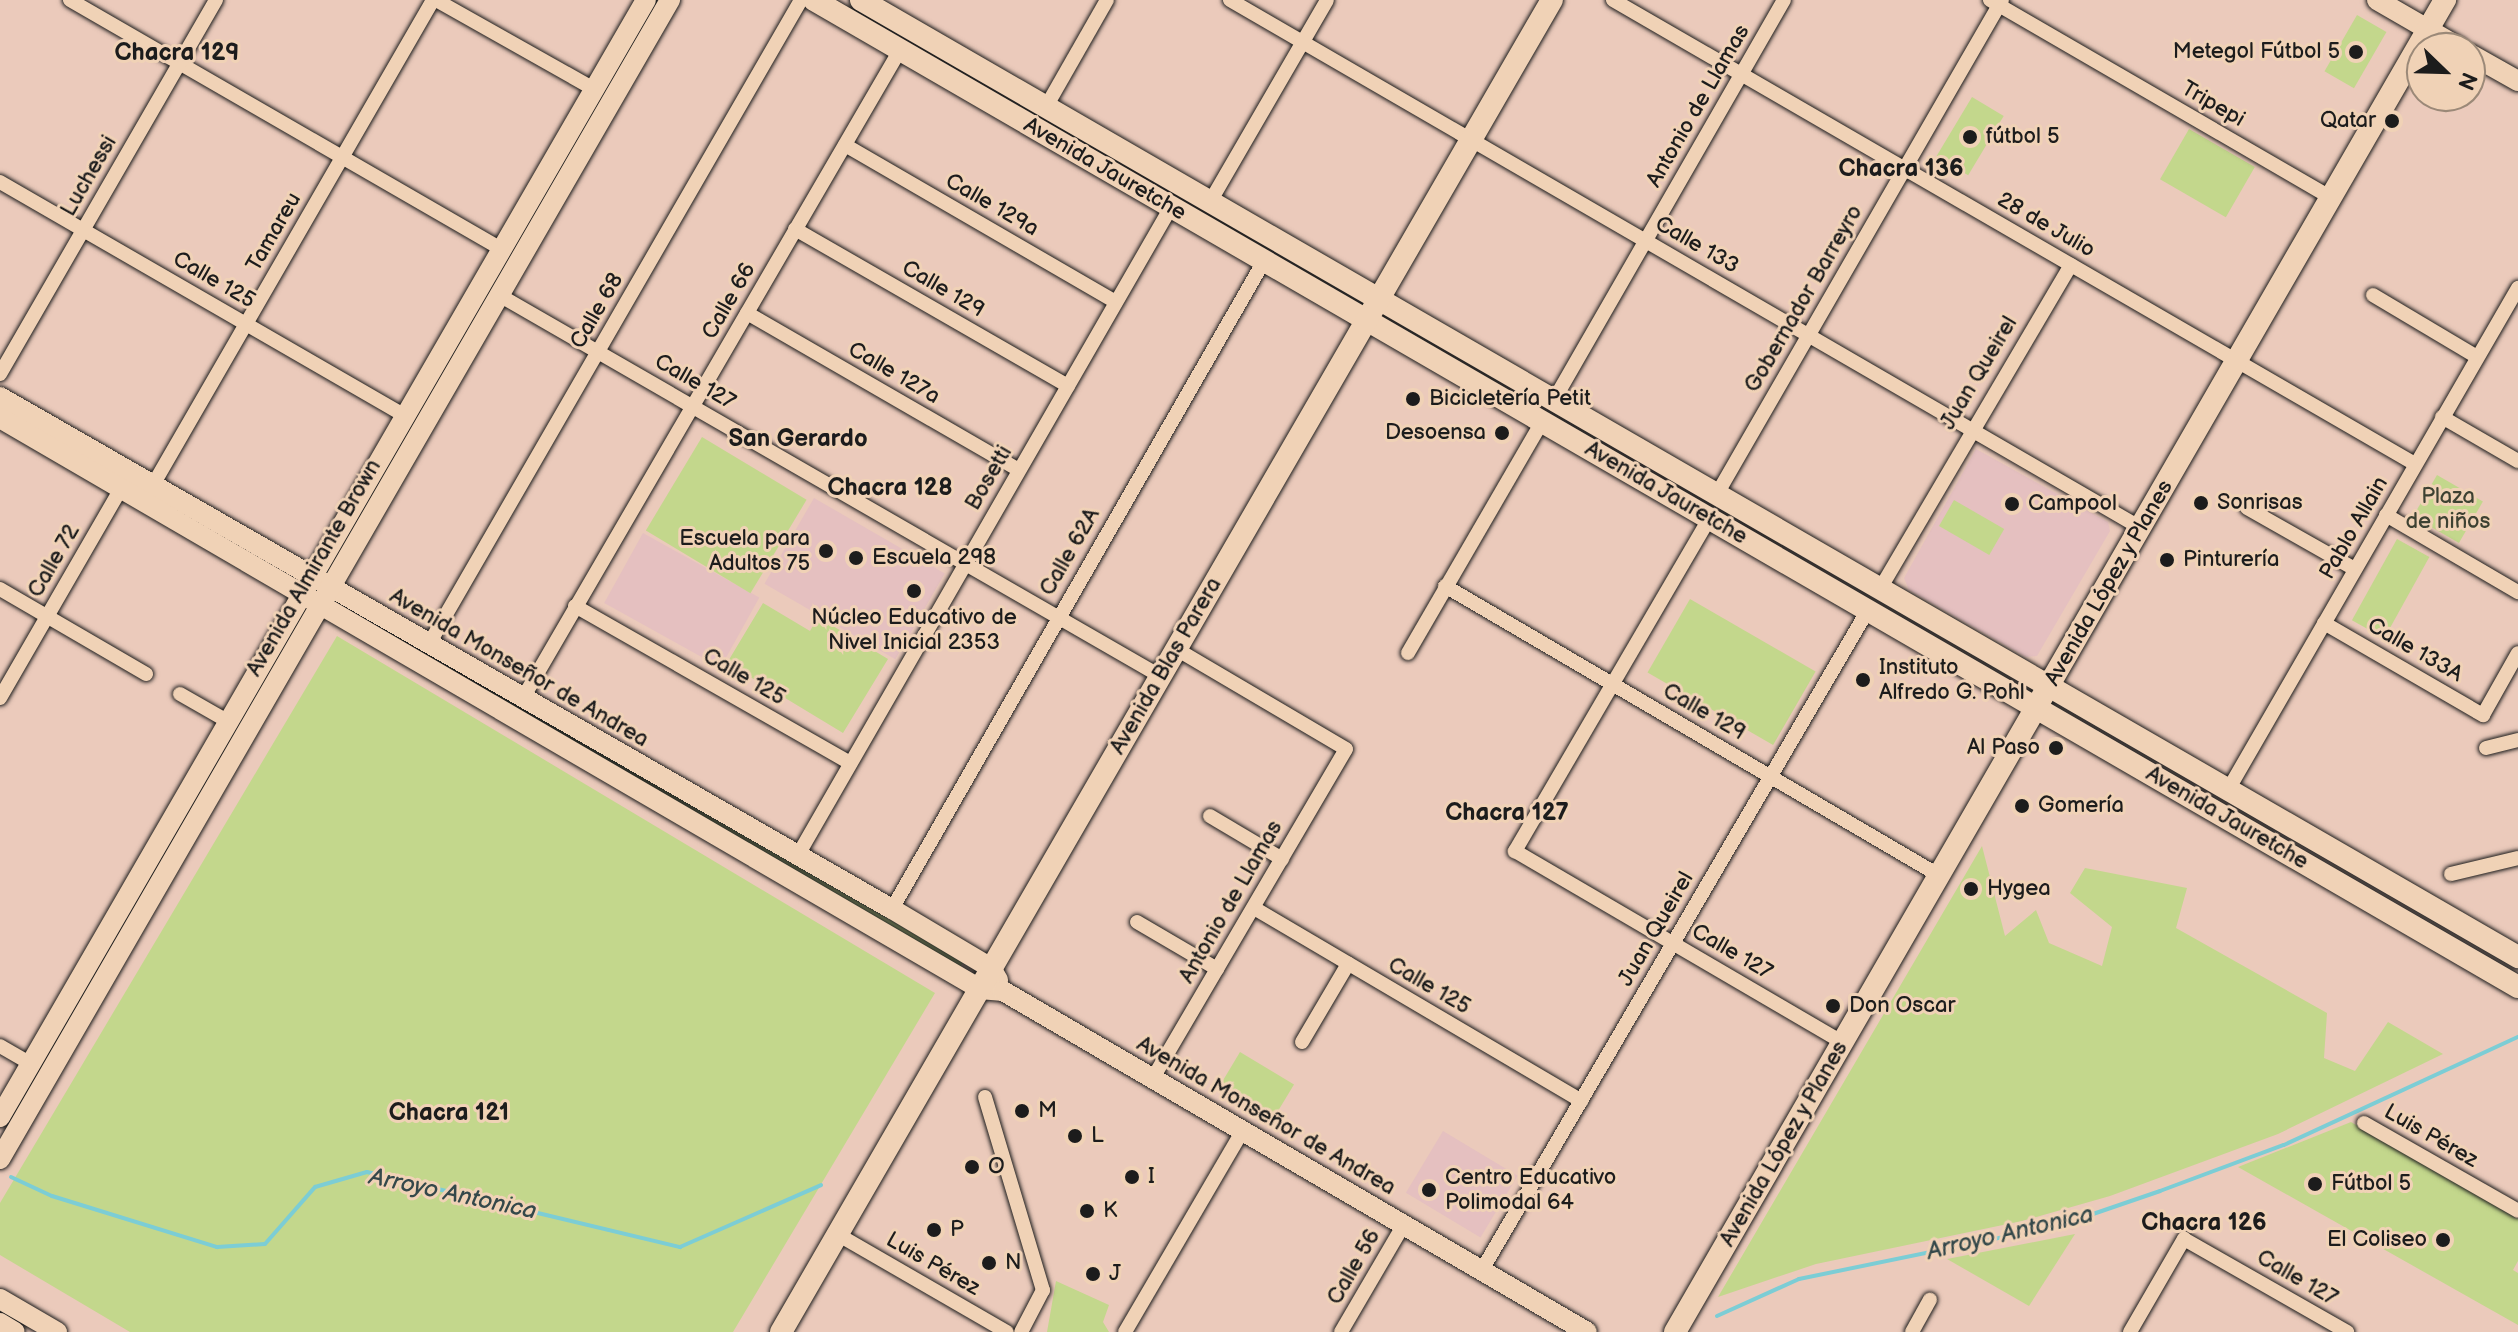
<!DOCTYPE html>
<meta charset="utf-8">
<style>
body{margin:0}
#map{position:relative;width:2518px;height:1332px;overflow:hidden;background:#ebcabb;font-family:"Balsamiq Sans",sans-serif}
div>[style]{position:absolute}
.built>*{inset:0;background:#e5c0c0;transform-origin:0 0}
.green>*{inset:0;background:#c3d78c;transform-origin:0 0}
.stream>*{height:4px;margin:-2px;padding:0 2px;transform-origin:2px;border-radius:2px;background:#7ccdd5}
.roads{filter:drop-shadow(0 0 2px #1c1c1c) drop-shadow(0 0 2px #1c1c1c)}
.minor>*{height:14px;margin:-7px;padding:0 7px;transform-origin:7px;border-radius:7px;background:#f0d2b6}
.secondary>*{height:20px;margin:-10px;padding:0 10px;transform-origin:10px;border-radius:10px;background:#f0d2b6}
.primary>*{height:22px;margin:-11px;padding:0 11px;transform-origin:11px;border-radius:11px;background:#f0d2b6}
.dots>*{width:22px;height:22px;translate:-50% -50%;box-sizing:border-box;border:4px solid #f0d2b6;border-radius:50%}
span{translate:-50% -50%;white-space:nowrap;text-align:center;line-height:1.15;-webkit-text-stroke:6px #f0d2b6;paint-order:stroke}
.poi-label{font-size:22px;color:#1c1c1c}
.right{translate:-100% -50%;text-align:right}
.left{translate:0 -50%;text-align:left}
.street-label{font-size:22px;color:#1c1c1c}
.park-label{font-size:22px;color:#3d4132}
.neighbourhood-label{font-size:24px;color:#1c1c1c;font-weight:700}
.water-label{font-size:24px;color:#34484a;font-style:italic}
.north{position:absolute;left:2406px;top:32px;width:80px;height:80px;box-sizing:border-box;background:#f0d2b6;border:2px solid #9b8978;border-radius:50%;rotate:113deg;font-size:22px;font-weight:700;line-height:32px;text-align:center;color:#1c1c1c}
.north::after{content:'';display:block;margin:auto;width:28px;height:36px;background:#1c1c1c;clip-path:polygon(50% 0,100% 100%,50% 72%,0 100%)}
</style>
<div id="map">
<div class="built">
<div style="clip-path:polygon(1976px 449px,2108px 522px,2110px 531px,2037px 656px,2026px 657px,1909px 590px,1904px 578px)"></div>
<div style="left:814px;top:498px;width:151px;height:99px;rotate:30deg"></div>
<div style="left:643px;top:533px;width:133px;height:80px;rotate:29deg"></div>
<div style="left:1443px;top:1131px;width:87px;height:72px;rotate:31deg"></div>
</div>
<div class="green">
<div style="left:2357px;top:15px;width:34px;height:65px;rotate:30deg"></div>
<div style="left:1972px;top:97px;width:37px;height:69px;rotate:31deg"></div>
<div style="left:2189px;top:129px;width:76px;height:58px;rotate:30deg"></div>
<div style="left:702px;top:437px;width:122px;height:109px;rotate:31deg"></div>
<div style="left:2437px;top:475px;width:53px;height:48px;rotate:30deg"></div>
<div style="left:1954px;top:500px;width:58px;height:30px;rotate:30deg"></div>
<div style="left:2397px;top:539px;width:37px;height:93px;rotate:29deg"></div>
<div style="left:1690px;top:599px;width:145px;height:85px;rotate:30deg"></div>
<div style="clip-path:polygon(763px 603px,810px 631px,818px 617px,888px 659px,843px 733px,727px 663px)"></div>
<div style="left:357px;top:612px;width:700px;height:6px;rotate:30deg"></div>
<div style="clip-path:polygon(337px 636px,935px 993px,733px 1332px,130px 1332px,0 1255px,0 1203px)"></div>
<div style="clip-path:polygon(1982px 846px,2005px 936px,2036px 910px,2049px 943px,2102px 966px,2112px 927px,2070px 893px,2085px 868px,2187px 888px,2176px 928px,2327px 1013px,2324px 1058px,2355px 1071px,2388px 1022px,2443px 1054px,2278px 1134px,2110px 1196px,2022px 1221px,1816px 1264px,1718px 1297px)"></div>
<div style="left:1240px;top:1052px;width:63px;height:41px;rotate:31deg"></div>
<div style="clip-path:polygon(2351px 1122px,2518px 1219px,2518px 1261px,2513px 1270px,2518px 1273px,2518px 1325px,2238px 1167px)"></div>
<div style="clip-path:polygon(2075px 1234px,2029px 1306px,1947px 1259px)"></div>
<div style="clip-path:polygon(1056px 1281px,1109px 1305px,1103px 1322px,1109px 1332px,1047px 1332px)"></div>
</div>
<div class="stream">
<div style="left:11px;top:1177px;width:45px;rotate:24.9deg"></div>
<div style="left:52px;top:1196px;width:173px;rotate:17.2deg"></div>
<div style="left:217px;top:1247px;width:48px;rotate:-3.6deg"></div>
<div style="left:265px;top:1244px;width:76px;rotate:-48.7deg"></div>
<div style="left:315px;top:1187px;width:54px;rotate:-16.1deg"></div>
<div style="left:367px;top:1172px;width:322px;rotate:13.5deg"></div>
<div style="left:680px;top:1247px;width:154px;rotate:-23.7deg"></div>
<div style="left:1717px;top:1316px;width:90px;rotate:-24.3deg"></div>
<div style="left:1799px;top:1279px;width:264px;rotate:-11.6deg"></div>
<div style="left:2058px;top:1226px;width:108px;rotate:-18.9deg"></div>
<div style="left:2160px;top:1191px;width:132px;rotate:-20.4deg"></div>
<div style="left:2284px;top:1145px;width:258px;rotate:-24.8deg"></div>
</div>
<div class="roads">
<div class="minor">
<div style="left:70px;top:0;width:499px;rotate:30deg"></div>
<div style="left:436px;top:0;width:181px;rotate:29.4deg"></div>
<div style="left:1230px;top:0;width:1053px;rotate:30.1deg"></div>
<div style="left:1613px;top:0;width:927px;rotate:30.05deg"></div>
<div style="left:1990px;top:0;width:394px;rotate:30.1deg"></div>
<div style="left:1046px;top:107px;width:123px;rotate:-60.3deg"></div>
<div style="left:845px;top:145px;width:313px;rotate:30.1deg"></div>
<div style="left:0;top:182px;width:468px;rotate:30deg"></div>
<div style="left:1210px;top:202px;width:233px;rotate:-59.9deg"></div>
<div style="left:795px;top:229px;width:315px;rotate:29.9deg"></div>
<div style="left:499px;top:295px;width:763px;rotate:29.96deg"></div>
<div style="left:2373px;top:295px;width:121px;rotate:30.8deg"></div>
<div style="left:747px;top:313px;width:314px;rotate:30deg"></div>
<div style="left:0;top:374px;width:432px;rotate:-60deg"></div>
<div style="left:1554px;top:400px;width:461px;rotate:-60.1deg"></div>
<div style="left:2442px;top:417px;width:88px;rotate:30.1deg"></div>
<div style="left:153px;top:485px;width:560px;rotate:-60deg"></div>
<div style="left:1717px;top:494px;width:570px;rotate:-60.02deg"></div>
<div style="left:2247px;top:508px;width:124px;rotate:29.5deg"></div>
<div style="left:2386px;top:515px;width:153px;rotate:30.3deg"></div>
<div style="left:1709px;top:519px;width:385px;rotate:120.3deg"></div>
<div style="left:1515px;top:851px;width:380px;rotate:30.3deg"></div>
<div style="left:1445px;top:586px;width:574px;rotate:30.36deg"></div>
<div style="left:0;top:589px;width:169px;rotate:30.2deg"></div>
<div style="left:1880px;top:589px;width:376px;rotate:-59.5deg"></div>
<div style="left:575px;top:606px;width:317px;rotate:29.7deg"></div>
<div style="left:2324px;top:623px;width:184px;rotate:30.1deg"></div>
<div style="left:2483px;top:715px;width:71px;rotate:-60.6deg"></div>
<div style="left:429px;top:644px;width:744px;rotate:-59.99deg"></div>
<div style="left:1408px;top:653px;width:267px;rotate:-59.9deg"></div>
<div style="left:180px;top:694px;width:56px;rotate:29.7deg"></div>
<div style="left:0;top:698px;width:242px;rotate:-60deg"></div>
<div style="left:523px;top:698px;width:750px;rotate:-59.81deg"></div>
<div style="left:2486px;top:748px;width:33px;rotate:-14deg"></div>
<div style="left:2228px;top:790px;width:580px;rotate:-59.99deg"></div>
<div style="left:1210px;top:816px;width:84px;rotate:30.8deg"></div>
<div style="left:798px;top:855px;width:748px;rotate:-60.07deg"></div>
<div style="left:2451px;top:874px;width:69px;rotate:-13.4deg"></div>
<div style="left:1254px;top:908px;width:380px;rotate:30.5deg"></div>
<div style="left:892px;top:909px;width:747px;rotate:-60.14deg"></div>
<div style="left:1137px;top:922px;width:93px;rotate:30.4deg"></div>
<div style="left:1302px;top:1042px;width:91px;rotate:-59.5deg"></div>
<div style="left:0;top:1046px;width:36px;rotate:30deg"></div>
<div style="left:1153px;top:1078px;width:381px;rotate:-59.6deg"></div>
<div style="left:1346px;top:749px;width:197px;rotate:-149.5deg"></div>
<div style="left:985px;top:1097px;width:202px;rotate:73.3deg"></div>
<div style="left:1043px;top:1290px;width:47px;rotate:117.6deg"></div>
<div style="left:2364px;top:1123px;width:177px;rotate:29.7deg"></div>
<div style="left:837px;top:1234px;width:196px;rotate:30deg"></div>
<div style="left:1482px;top:1270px;width:765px;rotate:-59.68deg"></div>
<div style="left:1125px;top:1332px;width:234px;rotate:-59.7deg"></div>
<div style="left:1341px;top:1332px;width:125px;rotate:-59.7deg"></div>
<div style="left:1912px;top:1332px;width:37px;rotate:-61deg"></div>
<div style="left:2130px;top:1332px;width:108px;rotate:-59.9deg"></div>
<div style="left:2184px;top:1239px;width:188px;rotate:29.7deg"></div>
</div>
<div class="secondary">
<div style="left:2377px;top:0;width:96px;rotate:30deg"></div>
<div style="left:2470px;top:54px;width:55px;rotate:29.4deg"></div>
<div style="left:0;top:397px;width:1028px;rotate:29.86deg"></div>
<div style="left:892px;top:909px;width:115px;rotate:30.8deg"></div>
<div style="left:991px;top:968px;width:14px;rotate:60deg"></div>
<div style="left:0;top:418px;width:1134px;rotate:30.23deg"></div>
<div style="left:980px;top:989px;width:23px;rotate:5deg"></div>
<div style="left:1003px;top:991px;width:676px;rotate:30.28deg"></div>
<div style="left:0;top:1117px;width:1290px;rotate:-59.96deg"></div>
<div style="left:0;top:1159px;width:1339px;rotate:-59.97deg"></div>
<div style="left:0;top:1299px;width:66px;rotate:30.1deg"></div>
<div style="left:0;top:1323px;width:17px;rotate:31deg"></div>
</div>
<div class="primary">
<div style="left:814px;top:0;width:1969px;rotate:30.08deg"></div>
<div style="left:861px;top:0;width:1914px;rotate:30.01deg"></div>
<div style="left:781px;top:1332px;width:1539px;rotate:-59.94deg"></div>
<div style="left:1675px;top:1332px;width:1539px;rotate:-59.97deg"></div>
</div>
</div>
<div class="dots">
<div style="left:2356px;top:52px;background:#1c1c1c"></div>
<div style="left:2392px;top:121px;background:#1c1c1c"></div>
<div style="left:1970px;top:137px;background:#1c1c1c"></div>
<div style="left:1413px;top:399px;background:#1c1c1c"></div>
<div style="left:1502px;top:433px;background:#1c1c1c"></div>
<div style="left:2201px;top:503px;background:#1c1c1c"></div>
<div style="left:2012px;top:504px;background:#1c1c1c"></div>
<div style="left:826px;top:551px;background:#1c1c1c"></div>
<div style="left:856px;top:558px;background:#1c1c1c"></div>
<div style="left:2167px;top:560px;background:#1c1c1c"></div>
<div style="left:914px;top:591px;background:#1c1c1c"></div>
<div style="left:1863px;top:680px;background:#1c1c1c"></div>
<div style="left:2056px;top:748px;background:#1c1c1c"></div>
<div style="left:2022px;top:806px;background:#1c1c1c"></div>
<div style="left:1971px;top:889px;background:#1c1c1c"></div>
<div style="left:1833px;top:1006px;background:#1c1c1c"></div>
<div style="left:1022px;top:1111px;background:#1c1c1c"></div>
<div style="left:1075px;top:1136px;background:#1c1c1c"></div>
<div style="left:972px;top:1167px;background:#1c1c1c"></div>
<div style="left:1132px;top:1177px;background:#1c1c1c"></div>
<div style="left:2315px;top:1184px;background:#1c1c1c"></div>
<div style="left:1429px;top:1190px;background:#1c1c1c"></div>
<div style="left:1087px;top:1211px;background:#1c1c1c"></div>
<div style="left:934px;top:1230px;background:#1c1c1c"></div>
<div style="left:2443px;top:1240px;background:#1c1c1c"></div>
<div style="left:989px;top:1263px;background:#1c1c1c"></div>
<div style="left:1093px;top:1274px;background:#1c1c1c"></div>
</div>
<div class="poi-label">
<span class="right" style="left:2340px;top:52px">Metegol Fútbol 5</span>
<span class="right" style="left:2376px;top:121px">Qatar</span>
<span class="left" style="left:1986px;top:137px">fútbol 5</span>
<span class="left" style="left:1429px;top:399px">Bicicletería Petit</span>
<span class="right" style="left:1486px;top:433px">Desoensa</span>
<span class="left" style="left:2217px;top:503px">Sonrisas</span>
<span class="left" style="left:2028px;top:504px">Campool</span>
<span class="right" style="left:810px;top:551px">Escuela para<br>Adultos 75</span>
<span class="left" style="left:872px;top:558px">Escuela 298</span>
<span class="left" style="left:2183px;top:560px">Pinturería</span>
<span style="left:914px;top:630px">Núcleo Educativo de<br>Nivel Inicial 2353</span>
<span class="left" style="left:1879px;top:680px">Instituto<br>Alfredo G. Pohl</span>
<span class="right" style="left:2040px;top:748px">Al Paso</span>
<span class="left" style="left:2038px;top:806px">Gomería</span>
<span class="left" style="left:1987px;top:889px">Hygea</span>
<span class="left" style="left:1849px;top:1006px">Don Oscar</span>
<span class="left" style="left:1038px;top:1111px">M</span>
<span class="left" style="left:1091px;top:1136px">L</span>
<span class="left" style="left:988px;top:1167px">O</span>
<span class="left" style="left:1148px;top:1177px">I</span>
<span class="left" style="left:1445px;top:1190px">Centro Educativo<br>Polimodal 64</span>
<span class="left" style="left:2331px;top:1184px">Fútbol 5</span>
<span class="left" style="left:1103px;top:1211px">K</span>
<span class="left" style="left:950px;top:1230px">P</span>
<span class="right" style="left:2427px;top:1240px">El Coliseo</span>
<span class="left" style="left:1005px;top:1263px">N</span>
<span class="left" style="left:1109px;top:1274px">J</span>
</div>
<div class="street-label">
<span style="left:2213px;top:104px;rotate:30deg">Tripepi</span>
<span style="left:1698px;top:106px;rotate:-60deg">Antonio de Llamas</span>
<span style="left:1105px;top:169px;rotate:30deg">Avenida Jauretche</span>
<span style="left:89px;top:176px;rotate:-60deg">Luchessi</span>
<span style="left:992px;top:205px;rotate:30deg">Calle 129a</span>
<span style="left:2046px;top:225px;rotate:30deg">28 de Julio</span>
<span style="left:274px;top:232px;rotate:-60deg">Tamareu</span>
<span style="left:1697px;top:245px;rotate:30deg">Calle 133</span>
<span style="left:214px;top:280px;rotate:30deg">Calle 125</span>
<span style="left:943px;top:289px;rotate:30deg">Calle 129</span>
<span style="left:1804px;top:299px;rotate:-60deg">Gobernador Barreyro</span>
<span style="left:729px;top:301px;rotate:-60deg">Calle 66</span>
<span style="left:597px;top:311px;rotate:-60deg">Calle 68</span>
<span style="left:894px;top:373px;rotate:30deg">Calle 127a</span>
<span style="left:1979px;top:373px;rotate:-59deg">Juan Queirel</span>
<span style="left:695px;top:382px;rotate:30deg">Calle 127</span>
<span style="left:989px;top:478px;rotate:-60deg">Bosetti</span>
<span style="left:1666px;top:493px;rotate:30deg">Avenida Jauretche</span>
<span style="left:2354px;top:528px;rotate:-60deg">Pablo Allain</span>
<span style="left:1070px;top:552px;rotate:-60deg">Calle 62A</span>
<span style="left:54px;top:561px;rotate:-60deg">Calle 72</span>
<span style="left:314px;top:568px;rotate:-60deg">Avenida Almirante Brown</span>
<span style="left:2109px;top:583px;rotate:-60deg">Avenida López y Planes</span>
<span style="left:2415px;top:650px;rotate:30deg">Calle 133A</span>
<span style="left:1166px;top:666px;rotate:-60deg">Avenida Blas Parera</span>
<span style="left:519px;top:668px;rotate:30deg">Avenida Monseñor de Andrea</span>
<span style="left:744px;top:677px;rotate:30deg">Calle 125</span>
<span style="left:1704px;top:712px;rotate:30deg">Calle 129</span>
<span style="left:2227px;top:818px;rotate:30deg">Avenida Jauretche</span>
<span style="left:1231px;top:902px;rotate:-60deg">Antonio de Llamas</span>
<span style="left:1656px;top:929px;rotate:-60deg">Juan Queirel</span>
<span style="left:1732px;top:952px;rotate:30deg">Calle 127</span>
<span style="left:1429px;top:986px;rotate:30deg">Calle 125</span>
<span style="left:1266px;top:1116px;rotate:30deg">Avenida Monseñor de Andrea</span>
<span style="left:2431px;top:1136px;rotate:30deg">Luis Pérez</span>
<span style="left:1784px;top:1144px;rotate:-60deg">Avenida López y Planes</span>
<span style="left:933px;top:1264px;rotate:30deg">Luis Pérez</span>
<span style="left:1354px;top:1267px;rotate:-60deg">Calle 56</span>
<span style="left:2297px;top:1278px;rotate:30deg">Calle 127</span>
</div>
<div class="park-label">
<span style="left:2448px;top:509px">Plaza<br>de niños</span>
</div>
<div class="neighbourhood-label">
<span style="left:177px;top:53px">Chacra 129</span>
<span style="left:1901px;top:169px">Chacra 136</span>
<span style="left:798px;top:439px">San Gerardo</span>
<span style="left:890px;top:488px">Chacra 128</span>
<span style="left:1507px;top:813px">Chacra 127</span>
<span style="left:449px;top:1113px">Chacra 121</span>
<span style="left:2204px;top:1223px">Chacra 126</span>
</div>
<div class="water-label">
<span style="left:453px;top:1194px;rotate:12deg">Arroyo Antonica</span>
<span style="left:2010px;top:1233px;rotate:-13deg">Arroyo Antonica</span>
</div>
<div class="north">N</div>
</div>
